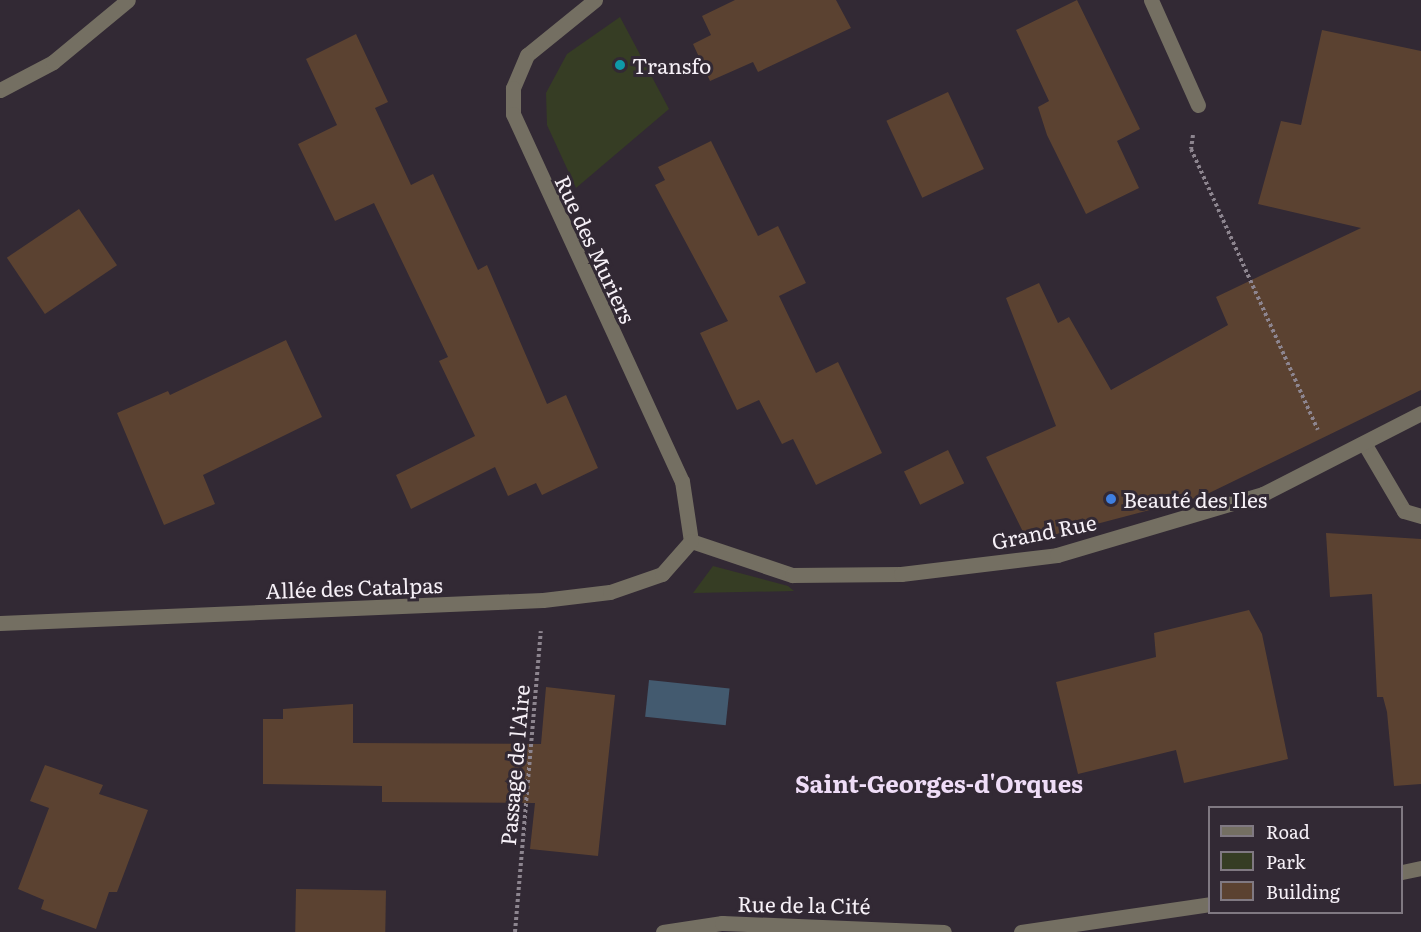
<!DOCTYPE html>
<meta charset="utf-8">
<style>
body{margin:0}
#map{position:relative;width:1421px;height:932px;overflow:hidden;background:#322934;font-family:Literata,serif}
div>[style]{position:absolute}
.green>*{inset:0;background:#363d24}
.water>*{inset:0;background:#435a6f;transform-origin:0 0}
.building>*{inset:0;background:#5b4231;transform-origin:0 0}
.path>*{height:4px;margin-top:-2px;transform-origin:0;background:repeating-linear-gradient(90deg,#8d858f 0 3px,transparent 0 6px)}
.minor>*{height:15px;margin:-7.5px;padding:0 7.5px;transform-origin:7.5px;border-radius:7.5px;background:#746f62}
.dots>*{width:16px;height:16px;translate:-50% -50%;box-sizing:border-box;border:3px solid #322934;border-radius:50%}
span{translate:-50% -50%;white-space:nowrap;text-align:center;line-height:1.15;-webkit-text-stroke:6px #322934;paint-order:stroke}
.poi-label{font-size:21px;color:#f6f0f7}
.left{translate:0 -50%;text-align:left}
.street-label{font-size:21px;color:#f6f0f7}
.quarter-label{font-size:24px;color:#efddf7;font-weight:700}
.legend{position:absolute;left:1208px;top:806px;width:195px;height:108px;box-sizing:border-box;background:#322934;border:2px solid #807982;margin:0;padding:8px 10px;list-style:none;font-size:18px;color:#f6f0f7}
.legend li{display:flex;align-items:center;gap:12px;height:30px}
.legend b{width:30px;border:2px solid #807982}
</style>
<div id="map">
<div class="green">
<div style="clip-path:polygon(620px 17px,669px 109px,576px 188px,547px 125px,546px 93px,567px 54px)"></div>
<div style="clip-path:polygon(713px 566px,788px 586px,794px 591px,693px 593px)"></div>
</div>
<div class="water">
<div style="left:649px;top:680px;width:81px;height:37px;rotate:6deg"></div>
</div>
<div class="building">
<div style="clip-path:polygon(735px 0,836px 0,851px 28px,758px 72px,753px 62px,710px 81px,693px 44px,711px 35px,702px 16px)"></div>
<div style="clip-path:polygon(1077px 0,1140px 129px,1117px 141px,1139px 188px,1086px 214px,1047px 135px,1038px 107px,1049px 101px,1016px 30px)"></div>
<div style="clip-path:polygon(1322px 30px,1421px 51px,1421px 390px,1203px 496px,1028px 542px,986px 457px,1056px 426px,1006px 298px,1039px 283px,1058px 323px,1069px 317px,1111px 390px,1228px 325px,1216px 297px,1361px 228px,1258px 204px,1281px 121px,1301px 125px)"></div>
<div style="clip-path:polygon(356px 34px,388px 102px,375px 108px,411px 185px,433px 174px,478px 270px,487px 265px,547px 404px,566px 395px,598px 468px,542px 495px,536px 483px,508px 496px,495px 467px,411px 509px,396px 475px,475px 436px,439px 361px,448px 357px,374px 203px,335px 221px,298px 144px,337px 125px,306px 59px)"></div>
<div style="left:948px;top:92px;width:85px;height:68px;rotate:65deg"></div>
<div style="clip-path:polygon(711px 141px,758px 236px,778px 226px,806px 283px,779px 296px,816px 373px,838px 362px,882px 453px,816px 485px,793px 439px,782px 444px,759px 400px,737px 410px,700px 333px,728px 321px,655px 185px,665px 180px,658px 167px)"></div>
<div style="left:79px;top:209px;width:68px;height:87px;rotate:56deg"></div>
<div style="clip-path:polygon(286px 340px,322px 417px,203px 475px,215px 504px,164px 525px,117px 413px,168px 391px,170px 395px)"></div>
<div style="left:948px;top:450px;width:37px;height:49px;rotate:64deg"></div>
<div style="clip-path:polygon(1326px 533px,1421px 539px,1421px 784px,1394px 786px,1387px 712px,1383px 697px,1377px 697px,1372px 594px,1330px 597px)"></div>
<div style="clip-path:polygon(1249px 610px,1262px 634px,1288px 759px,1184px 783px,1176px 750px,1078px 774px,1056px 682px,1156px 657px,1154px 633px)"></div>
<div style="clip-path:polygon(546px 687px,615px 695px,598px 856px,530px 849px,535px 803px,382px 802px,382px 786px,263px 784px,263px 719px,283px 719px,283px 709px,353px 704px,353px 743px,541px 744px)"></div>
<div style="clip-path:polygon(45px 765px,103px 785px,99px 794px,148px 810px,117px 892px,109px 892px,96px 929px,41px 909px,44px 900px,18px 889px,49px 808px,30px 801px)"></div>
<div style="left:296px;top:889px;width:90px;height:43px;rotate:1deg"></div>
</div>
<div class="path">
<div style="left:1193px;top:135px;width:14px;rotate:98deg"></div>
<div style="left:1191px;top:149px;width:308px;rotate:65.7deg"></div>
<div style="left:515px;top:932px;width:302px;rotate:-85.1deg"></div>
</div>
<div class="minor">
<div style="left:595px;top:0;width:87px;rotate:141deg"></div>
<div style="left:527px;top:55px;width:36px;rotate:113deg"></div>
<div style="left:513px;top:88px;width:26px;rotate:90deg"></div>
<div style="left:513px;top:114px;width:404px;rotate:65.3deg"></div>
<div style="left:682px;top:481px;width:61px;rotate:81.5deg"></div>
<div style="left:1151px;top:0;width:115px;rotate:65.9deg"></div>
<div style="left:0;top:90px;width:60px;rotate:-27.8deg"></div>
<div style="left:53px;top:62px;width:97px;rotate:-39.6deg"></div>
<div style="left:1364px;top:443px;width:79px;rotate:59.5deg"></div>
<div style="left:1404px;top:511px;width:18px;rotate:16deg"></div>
<div style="left:691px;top:541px;width:107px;rotate:18.6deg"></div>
<div style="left:792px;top:575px;width:109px;rotate:-0.5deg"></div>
<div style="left:901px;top:574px;width:157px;rotate:-6.9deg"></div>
<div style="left:1057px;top:555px;width:215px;rotate:-16.5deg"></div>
<div style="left:1263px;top:494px;width:178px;rotate:-27.1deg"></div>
<div style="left:0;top:623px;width:543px;rotate:-2.43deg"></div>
<div style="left:543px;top:600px;width:67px;rotate:-6.8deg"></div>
<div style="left:610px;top:592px;width:55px;rotate:-19.1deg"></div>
<div style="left:662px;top:574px;width:44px;rotate:-48.7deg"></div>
<div style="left:1402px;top:872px;width:19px;rotate:-12deg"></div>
<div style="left:663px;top:932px;width:60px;rotate:-8.7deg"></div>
<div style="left:722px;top:923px;width:222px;rotate:2.3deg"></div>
<div style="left:1021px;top:932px;width:191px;rotate:-8.4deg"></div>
</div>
<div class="dots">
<div style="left:620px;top:65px;background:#0f9aa8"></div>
<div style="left:1111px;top:499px;background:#3f7fe0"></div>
</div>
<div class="poi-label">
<span class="left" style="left:632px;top:65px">Transfo</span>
<span class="left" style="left:1123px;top:499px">Beauté des Iles</span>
</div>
<div class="street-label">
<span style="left:596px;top:249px;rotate:65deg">Rue des Muriers</span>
<span style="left:1044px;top:531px;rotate:-11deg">Grand Rue</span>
<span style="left:354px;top:587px;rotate:-2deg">Allée des Catalpas</span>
<span style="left:514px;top:765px;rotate:-85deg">Passage de l'Aire</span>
<span style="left:804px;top:904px;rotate:1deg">Rue de la Cité</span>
</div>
<div class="quarter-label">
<span style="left:939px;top:783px">Saint-Georges-d'Orques</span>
</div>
<ul class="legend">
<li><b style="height:8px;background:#746f62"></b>Road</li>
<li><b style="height:16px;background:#363d24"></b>Park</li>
<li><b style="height:16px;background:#5b4231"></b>Building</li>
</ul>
</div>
